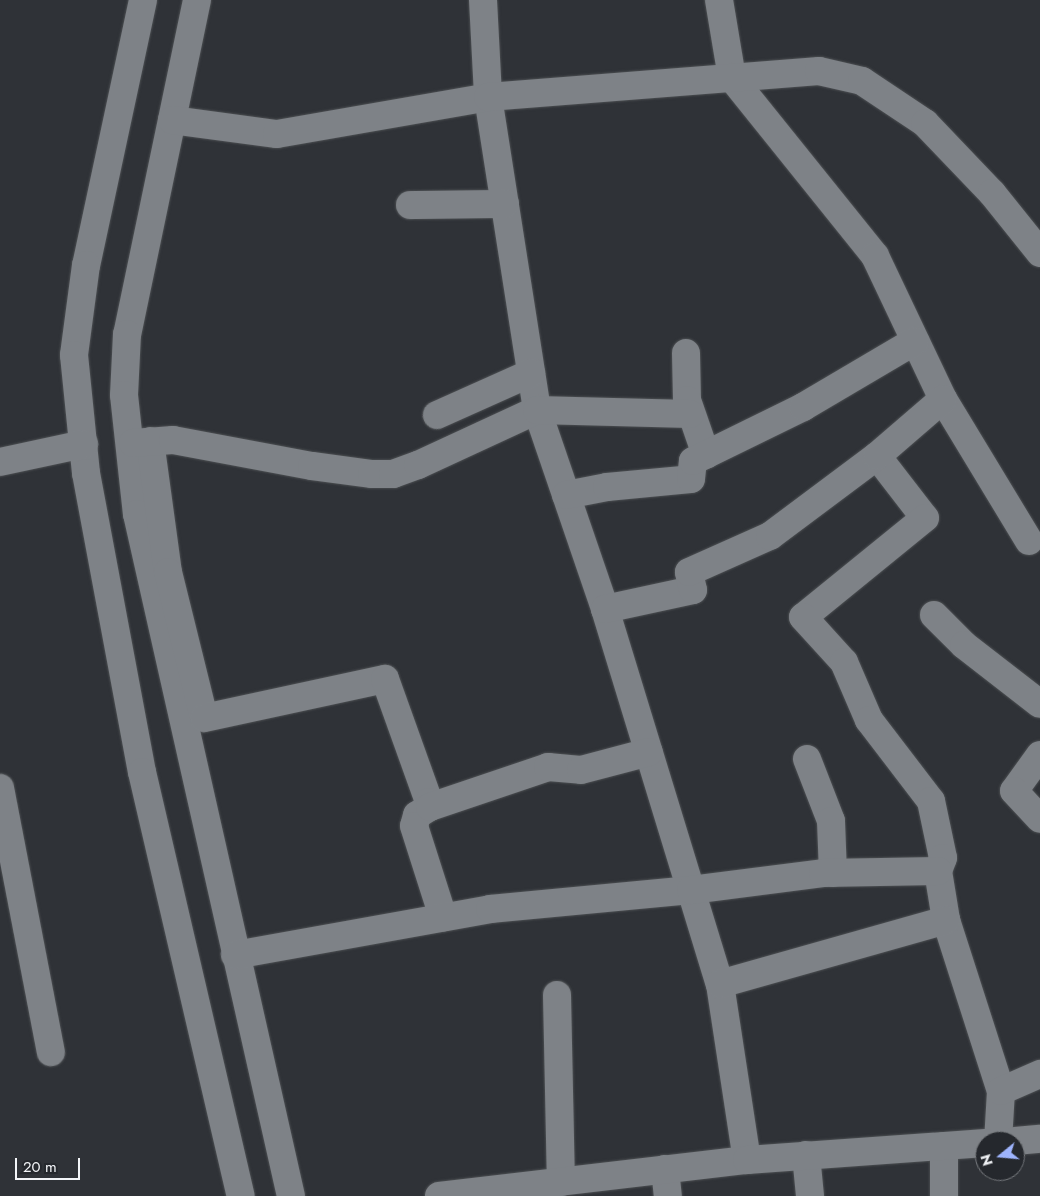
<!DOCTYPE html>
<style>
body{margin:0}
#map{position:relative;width:1040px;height:1196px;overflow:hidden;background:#2f3237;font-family:Jost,sans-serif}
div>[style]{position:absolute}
.roads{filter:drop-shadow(0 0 1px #4c4f52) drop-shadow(0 0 1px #4c4f52)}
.minor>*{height:28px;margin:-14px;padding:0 14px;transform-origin:14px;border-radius:14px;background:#7e8287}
span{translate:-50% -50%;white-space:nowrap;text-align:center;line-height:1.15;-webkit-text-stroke:5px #25282d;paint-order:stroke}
.north{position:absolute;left:975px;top:1131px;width:50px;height:50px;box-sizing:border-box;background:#25282d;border:1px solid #777a7e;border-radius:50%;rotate:253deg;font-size:14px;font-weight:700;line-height:20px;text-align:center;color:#f3f5f8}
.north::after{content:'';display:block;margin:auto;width:18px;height:22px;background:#9eb4fd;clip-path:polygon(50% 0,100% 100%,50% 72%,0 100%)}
.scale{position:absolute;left:15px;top:1158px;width:65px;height:22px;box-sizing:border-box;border:2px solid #f3f5f8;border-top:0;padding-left:6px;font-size:15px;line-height:18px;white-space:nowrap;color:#f3f5f8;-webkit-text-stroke:4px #25282d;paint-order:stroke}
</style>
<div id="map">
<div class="roads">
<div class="minor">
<div style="left:143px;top:0;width:271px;rotate:102.1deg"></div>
<div style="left:86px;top:265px;width:91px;rotate:97.6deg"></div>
<div style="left:74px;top:355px;width:119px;rotate:84.2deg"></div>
<div style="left:86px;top:473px;width:304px;rotate:79.4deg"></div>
<div style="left:142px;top:772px;width:435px;rotate:76.9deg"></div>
<div style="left:197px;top:0;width:341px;rotate:101.8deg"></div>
<div style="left:127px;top:334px;width:61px;rotate:92.8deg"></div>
<div style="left:124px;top:395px;width:120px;rotate:83.8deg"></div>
<div style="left:137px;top:514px;width:699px;rotate:77.28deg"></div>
<div style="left:483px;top:0;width:97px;rotate:87deg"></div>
<div style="left:488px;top:97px;width:317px;rotate:81.1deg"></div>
<div style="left:537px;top:410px;width:210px;rotate:71.1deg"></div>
<div style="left:605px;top:609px;width:392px;rotate:73deg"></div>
<div style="left:720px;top:984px;width:178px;rotate:81.3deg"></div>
<div style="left:719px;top:0;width:79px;rotate:80.5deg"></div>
<div style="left:732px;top:78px;width:228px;rotate:51.2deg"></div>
<div style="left:875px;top:256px;width:158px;rotate:64.6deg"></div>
<div style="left:943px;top:399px;width:166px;rotate:58.8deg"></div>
<div style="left:172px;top:120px;width:106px;rotate:7.6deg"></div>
<div style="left:277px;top:134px;width:214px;rotate:-9.9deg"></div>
<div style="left:488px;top:97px;width:332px;rotate:-4.5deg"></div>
<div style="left:819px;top:71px;width:44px;rotate:13.1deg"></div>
<div style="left:862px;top:81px;width:76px;rotate:33.7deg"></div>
<div style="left:925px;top:123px;width:97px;rotate:46.3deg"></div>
<div style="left:992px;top:193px;width:77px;rotate:51.3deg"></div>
<div style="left:410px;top:205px;width:95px;rotate:-0.6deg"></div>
<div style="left:686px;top:353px;width:47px;rotate:88.8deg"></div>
<div style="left:687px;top:400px;width:58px;rotate:70.9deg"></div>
<div style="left:437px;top:415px;width:103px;rotate:-24.1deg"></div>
<div style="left:150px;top:441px;width:132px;rotate:82.2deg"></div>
<div style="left:168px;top:572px;width:150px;rotate:76.1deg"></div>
<div style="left:204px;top:718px;width:185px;rotate:-12.2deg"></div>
<div style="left:385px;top:679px;width:131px;rotate:70.3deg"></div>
<div style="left:429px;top:802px;width:5px;rotate:79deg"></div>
<div style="left:430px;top:807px;width:15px;rotate:148deg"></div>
<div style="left:417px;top:815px;width:11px;rotate:105deg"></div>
<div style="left:414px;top:826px;width:96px;rotate:72.3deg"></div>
<div style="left:133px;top:443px;width:40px;rotate:-4.3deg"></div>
<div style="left:173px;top:440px;width:141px;rotate:10.6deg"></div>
<div style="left:312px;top:466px;width:61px;rotate:7.6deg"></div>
<div style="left:372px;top:474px;width:21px"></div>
<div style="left:393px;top:474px;width:27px;rotate:-20deg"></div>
<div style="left:418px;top:465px;width:131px;rotate:-24.8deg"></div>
<div style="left:537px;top:410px;width:153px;rotate:1.5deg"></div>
<div style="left:877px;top:456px;width:78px;rotate:52.3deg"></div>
<div style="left:925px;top:518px;width:157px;rotate:140.9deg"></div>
<div style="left:803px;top:617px;width:61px;rotate:47.7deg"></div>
<div style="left:844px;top:662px;width:63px;rotate:66.7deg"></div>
<div style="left:869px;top:720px;width:102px;rotate:52.6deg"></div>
<div style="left:931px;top:801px;width:58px;rotate:78.1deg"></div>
<div style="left:943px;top:858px;width:14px;rotate:111deg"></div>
<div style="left:938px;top:871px;width:50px;rotate:80.7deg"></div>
<div style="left:946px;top:920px;width:180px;rotate:72.2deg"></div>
<div style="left:1001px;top:1091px;width:50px;rotate:93.4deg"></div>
<div style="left:0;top:462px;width:86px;rotate:-12.1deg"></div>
<div style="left:566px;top:495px;width:42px;rotate:-11deg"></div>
<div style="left:607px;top:487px;width:84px;rotate:-5.4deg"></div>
<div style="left:691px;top:479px;width:18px;rotate:-84deg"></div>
<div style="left:693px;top:461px;width:123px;rotate:-26.1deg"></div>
<div style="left:803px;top:407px;width:130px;rotate:-30.5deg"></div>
<div style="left:605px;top:609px;width:90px;rotate:-12.2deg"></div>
<div style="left:693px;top:590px;width:18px;rotate:-103deg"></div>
<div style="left:689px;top:572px;width:89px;rotate:-24deg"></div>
<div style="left:770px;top:536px;width:134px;rotate:-36.8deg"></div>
<div style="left:877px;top:456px;width:87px;rotate:-40.8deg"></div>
<div style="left:934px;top:615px;width:42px;rotate:45deg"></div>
<div style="left:964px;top:645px;width:96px;rotate:37.8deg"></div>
<div style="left:1040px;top:755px;width:44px;rotate:125.8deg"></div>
<div style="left:1014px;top:791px;width:38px;rotate:47deg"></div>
<div style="left:807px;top:759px;width:66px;rotate:68.8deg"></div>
<div style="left:831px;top:821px;width:52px;rotate:87.8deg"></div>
<div style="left:0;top:788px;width:269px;rotate:79.1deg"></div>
<div style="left:430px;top:807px;width:125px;rotate:-18.7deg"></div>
<div style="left:548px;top:767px;width:33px;rotate:5deg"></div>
<div style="left:581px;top:770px;width:70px;rotate:-14.8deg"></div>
<div style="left:235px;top:955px;width:259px;rotate:-10.2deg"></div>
<div style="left:490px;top:909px;width:202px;rotate:-5.4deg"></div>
<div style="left:691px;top:890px;width:133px;rotate:-7.3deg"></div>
<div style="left:823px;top:873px;width:115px;rotate:-1deg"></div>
<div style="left:720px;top:984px;width:235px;rotate:-15.8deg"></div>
<div style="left:557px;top:995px;width:187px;rotate:88.8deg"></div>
<div style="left:1001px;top:1091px;width:43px;rotate:-23.6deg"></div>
<div style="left:1015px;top:1141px;width:25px;rotate:-5deg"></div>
<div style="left:944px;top:1146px;width:50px;rotate:90deg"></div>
<div style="left:806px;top:1155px;width:41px;rotate:84.4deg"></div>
<div style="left:665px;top:1169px;width:27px;rotate:84deg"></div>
<div style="left:439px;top:1196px;width:310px;rotate:-6.7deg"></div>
<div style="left:747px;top:1160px;width:239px;rotate:-4.1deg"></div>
</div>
</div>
<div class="north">N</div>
<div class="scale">20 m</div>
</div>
